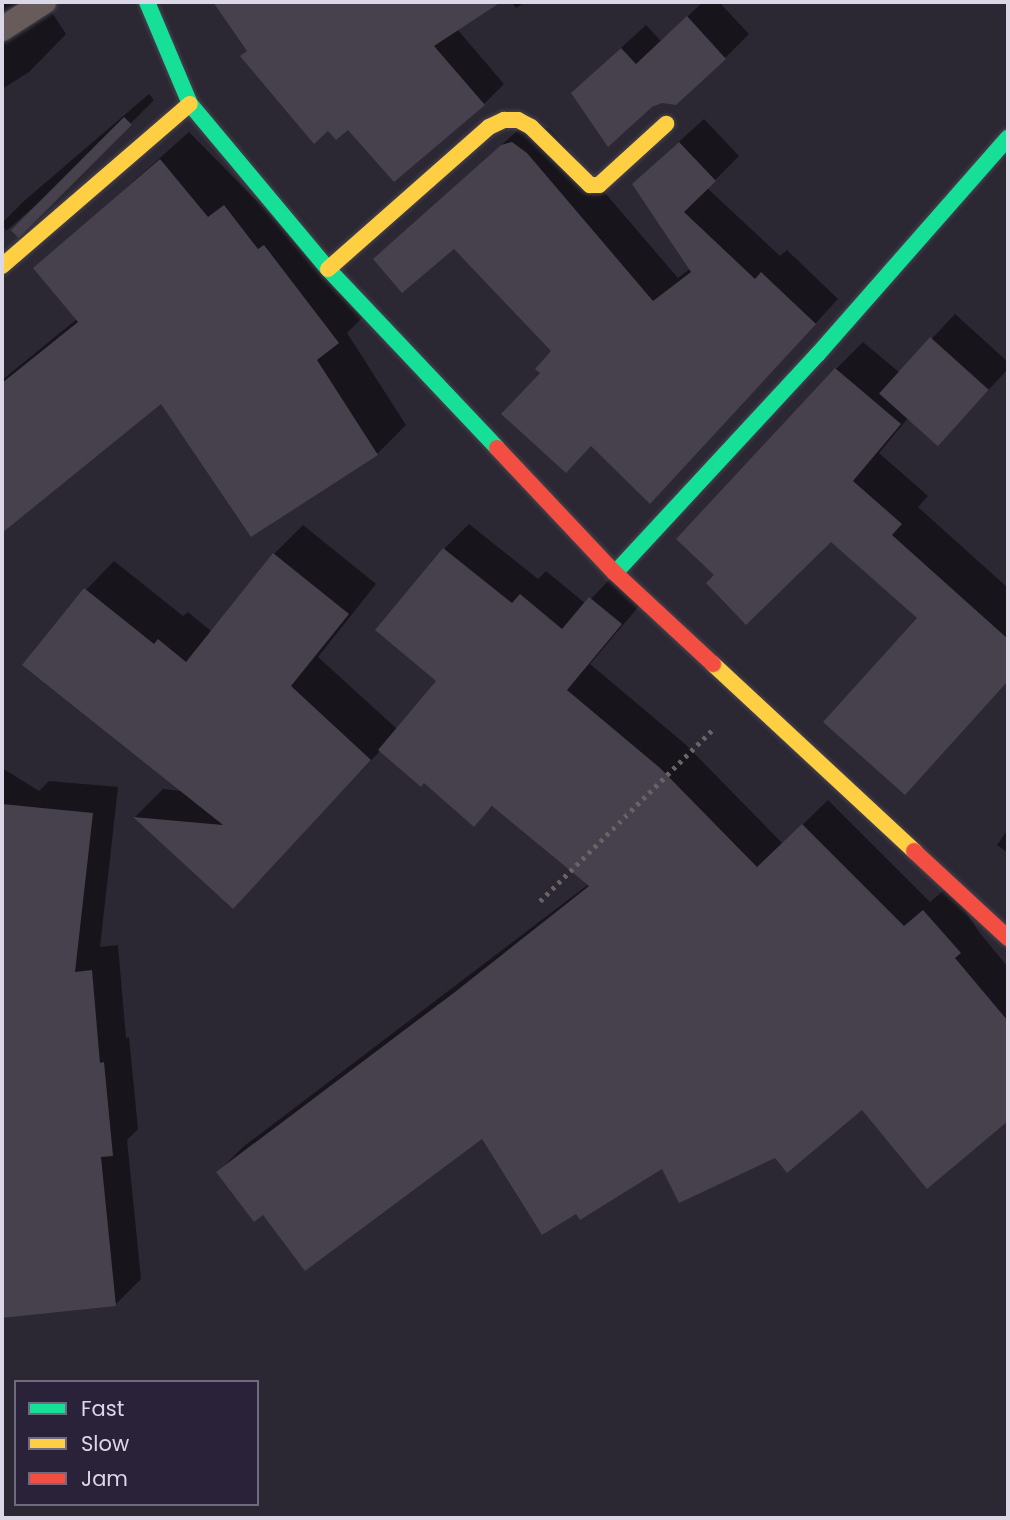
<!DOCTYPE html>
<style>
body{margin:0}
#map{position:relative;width:1010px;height:1520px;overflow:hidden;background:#2b2733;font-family:Poppins,sans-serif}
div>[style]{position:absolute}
.shadow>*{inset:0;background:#0007}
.building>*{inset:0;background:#47404d;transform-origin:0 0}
.path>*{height:4.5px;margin-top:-2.25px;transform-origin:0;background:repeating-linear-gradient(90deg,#6b6264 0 3.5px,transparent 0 8.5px)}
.roads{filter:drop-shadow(0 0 2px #48444f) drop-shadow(0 0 2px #48444f)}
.lane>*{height:24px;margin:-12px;padding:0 12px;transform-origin:12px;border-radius:12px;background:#685c5a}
.fast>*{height:16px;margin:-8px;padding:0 8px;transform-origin:8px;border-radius:8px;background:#16e098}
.slow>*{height:16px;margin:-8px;padding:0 8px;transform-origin:8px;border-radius:8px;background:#ffcf43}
.jam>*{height:16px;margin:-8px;padding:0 8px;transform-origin:8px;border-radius:8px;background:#f24e42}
span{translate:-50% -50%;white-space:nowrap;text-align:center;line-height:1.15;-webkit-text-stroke:7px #292238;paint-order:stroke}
.frame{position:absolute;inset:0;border:4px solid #dbd7e6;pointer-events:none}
.legend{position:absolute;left:14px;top:1380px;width:245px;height:126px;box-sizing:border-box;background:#292238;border:2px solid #706a7e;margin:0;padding:9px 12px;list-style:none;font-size:21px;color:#dbd7e6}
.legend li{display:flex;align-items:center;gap:14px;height:35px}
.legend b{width:35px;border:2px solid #706a7e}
</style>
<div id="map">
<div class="shadow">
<div style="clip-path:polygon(2px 2px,47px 5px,66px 34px,29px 72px,2px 89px)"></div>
<div style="clip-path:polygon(215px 2px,498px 2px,457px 29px,504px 84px,484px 104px,348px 127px,249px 50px)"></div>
<div style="clip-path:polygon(512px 2px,526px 2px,516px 8px)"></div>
<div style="clip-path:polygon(703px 2px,719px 2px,749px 34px,725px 58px,598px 69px,646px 25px,661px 41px)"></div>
<div style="clip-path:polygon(149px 94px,154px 100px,130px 124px,6px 231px,2px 223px,24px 201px)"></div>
<div style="clip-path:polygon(704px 119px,739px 156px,707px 188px,780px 256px,787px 250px,838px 299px,673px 477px,542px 373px,554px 351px,454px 246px,375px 259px,527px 122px,550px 129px,678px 278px,691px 268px,659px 160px)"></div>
<div style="clip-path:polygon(189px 132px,367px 313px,347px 333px,406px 425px,377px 454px,162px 401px,2px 531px,2px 380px,77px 319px,36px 268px)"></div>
<div style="clip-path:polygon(955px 314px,1008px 362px,1008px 369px,938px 444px,908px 418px,879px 453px,928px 496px,918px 507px,1008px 588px,1008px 681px,905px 792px,920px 618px,831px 540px,716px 575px,836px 369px,863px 342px,900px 373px)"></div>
<div style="clip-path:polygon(469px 524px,538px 579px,546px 571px,586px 604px,615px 574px,645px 599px,590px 664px,685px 744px,783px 844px,828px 800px,930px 902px,949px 886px,979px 932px,1008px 967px,1008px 1119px,927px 1186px,862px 1108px,775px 1156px,663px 1167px,482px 1137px,263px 1213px,218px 1172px,243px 1147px,589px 884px,494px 805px,474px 824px,425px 781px,381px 750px,233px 906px,135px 817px,163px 789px,183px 791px,86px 590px,114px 561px,183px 616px,188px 612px,212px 632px,274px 554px,303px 525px,376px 584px,318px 657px,397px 729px,439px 681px,444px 549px)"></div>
<div style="clip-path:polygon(2px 768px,39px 791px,49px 781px,118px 787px,100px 947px,118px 945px,126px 1038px,129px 1037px,138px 1129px,127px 1140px,141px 1279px,115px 1305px,2px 1318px)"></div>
<div style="clip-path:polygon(1008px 829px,1008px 853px,997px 845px)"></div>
</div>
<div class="building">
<div style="clip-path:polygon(213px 2px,501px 2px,434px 46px,485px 105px,394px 182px,348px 130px,336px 140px,328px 131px,314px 144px,240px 56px,247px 51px)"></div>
<div style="clip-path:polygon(687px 16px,726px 59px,676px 105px,662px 103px,652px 107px,608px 147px,571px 93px,621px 48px,636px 64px)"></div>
<div style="left:124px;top:117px;width:11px;height:160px;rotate:45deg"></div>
<div style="clip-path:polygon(512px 142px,527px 153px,653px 301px,691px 272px,632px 184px,679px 142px,716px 181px,684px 212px,755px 279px,761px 272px,816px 324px,650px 504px,591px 446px,566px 473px,501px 414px,540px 373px,535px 369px,551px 351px,454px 249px,402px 293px,373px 259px,501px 145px)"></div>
<div style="clip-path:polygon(160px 159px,208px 217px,224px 205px,258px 249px,264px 245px,339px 343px,317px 360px,378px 455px,251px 537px,161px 404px,2px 533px,2px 383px,78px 322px,33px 268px)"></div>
<div style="left:930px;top:337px;width:79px;height:76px;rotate:42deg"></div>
<div style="clip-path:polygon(835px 368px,901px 424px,853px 481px,902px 524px,892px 535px,1008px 639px,1008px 681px,905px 795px,823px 722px,917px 618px,831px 542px,746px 625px,706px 583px,714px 575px,676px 539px)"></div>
<div style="clip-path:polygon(443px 548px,512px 603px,520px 594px,562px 629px,589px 597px,622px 624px,567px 690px,660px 768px,757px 867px,802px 824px,904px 926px,923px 910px,961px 953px,955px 958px,1008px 1021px,1008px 1121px,927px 1189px,862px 1110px,787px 1173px,775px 1158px,679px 1203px,662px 1169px,580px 1220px,576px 1214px,542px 1235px,482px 1139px,305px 1271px,263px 1215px,254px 1222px,216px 1172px,455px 992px,589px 886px,492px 806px,474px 827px,424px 783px,421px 787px,378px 750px,436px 681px,375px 630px)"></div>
<div style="clip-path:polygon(273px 553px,349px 614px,291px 686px,371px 760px,233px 909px,133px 817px,223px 825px,22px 665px,84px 588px,154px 644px,158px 639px,186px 662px)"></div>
<div style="clip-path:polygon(2px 804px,93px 813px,75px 972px,92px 970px,100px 1063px,104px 1062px,113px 1156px,101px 1157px,116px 1306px,2px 1318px)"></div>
</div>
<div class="path">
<div style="left:540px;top:901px;width:245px;rotate:-44.8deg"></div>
</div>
<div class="roads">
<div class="lane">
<div style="left:2px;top:29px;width:50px;rotate:-32.7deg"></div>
</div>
<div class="fast">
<div style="left:147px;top:2px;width:111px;rotate:67.1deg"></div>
<div style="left:190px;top:104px;width:215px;rotate:50.1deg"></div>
<div style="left:328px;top:269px;width:246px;rotate:46.6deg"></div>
<div style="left:615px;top:573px;width:299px;rotate:-47.2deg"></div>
<div style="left:818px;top:354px;width:288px;rotate:-48.7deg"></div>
</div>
<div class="slow">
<div style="left:2px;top:266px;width:248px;rotate:-40.8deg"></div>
<div style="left:328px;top:269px;width:215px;rotate:-41.4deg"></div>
<div style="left:489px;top:127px;width:17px;rotate:-25deg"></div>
<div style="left:504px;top:120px;width:14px"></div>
<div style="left:518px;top:120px;width:15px;rotate:28deg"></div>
<div style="left:531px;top:127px;width:83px;rotate:44.5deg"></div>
<div style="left:590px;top:185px;width:9px"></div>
<div style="left:599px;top:185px;width:91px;rotate:-42.3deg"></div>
<div style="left:713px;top:664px;width:275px;rotate:42.9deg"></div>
</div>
<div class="jam">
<div style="left:497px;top:448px;width:172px;rotate:46.7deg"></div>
<div style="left:615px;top:573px;width:134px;rotate:42.9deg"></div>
<div style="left:914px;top:851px;width:128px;rotate:42.8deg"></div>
</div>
</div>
<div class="frame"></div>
<ul class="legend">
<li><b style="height:9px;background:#16e098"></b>Fast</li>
<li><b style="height:9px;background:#ffcf43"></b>Slow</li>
<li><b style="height:9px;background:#f24e42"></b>Jam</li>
</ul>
</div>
